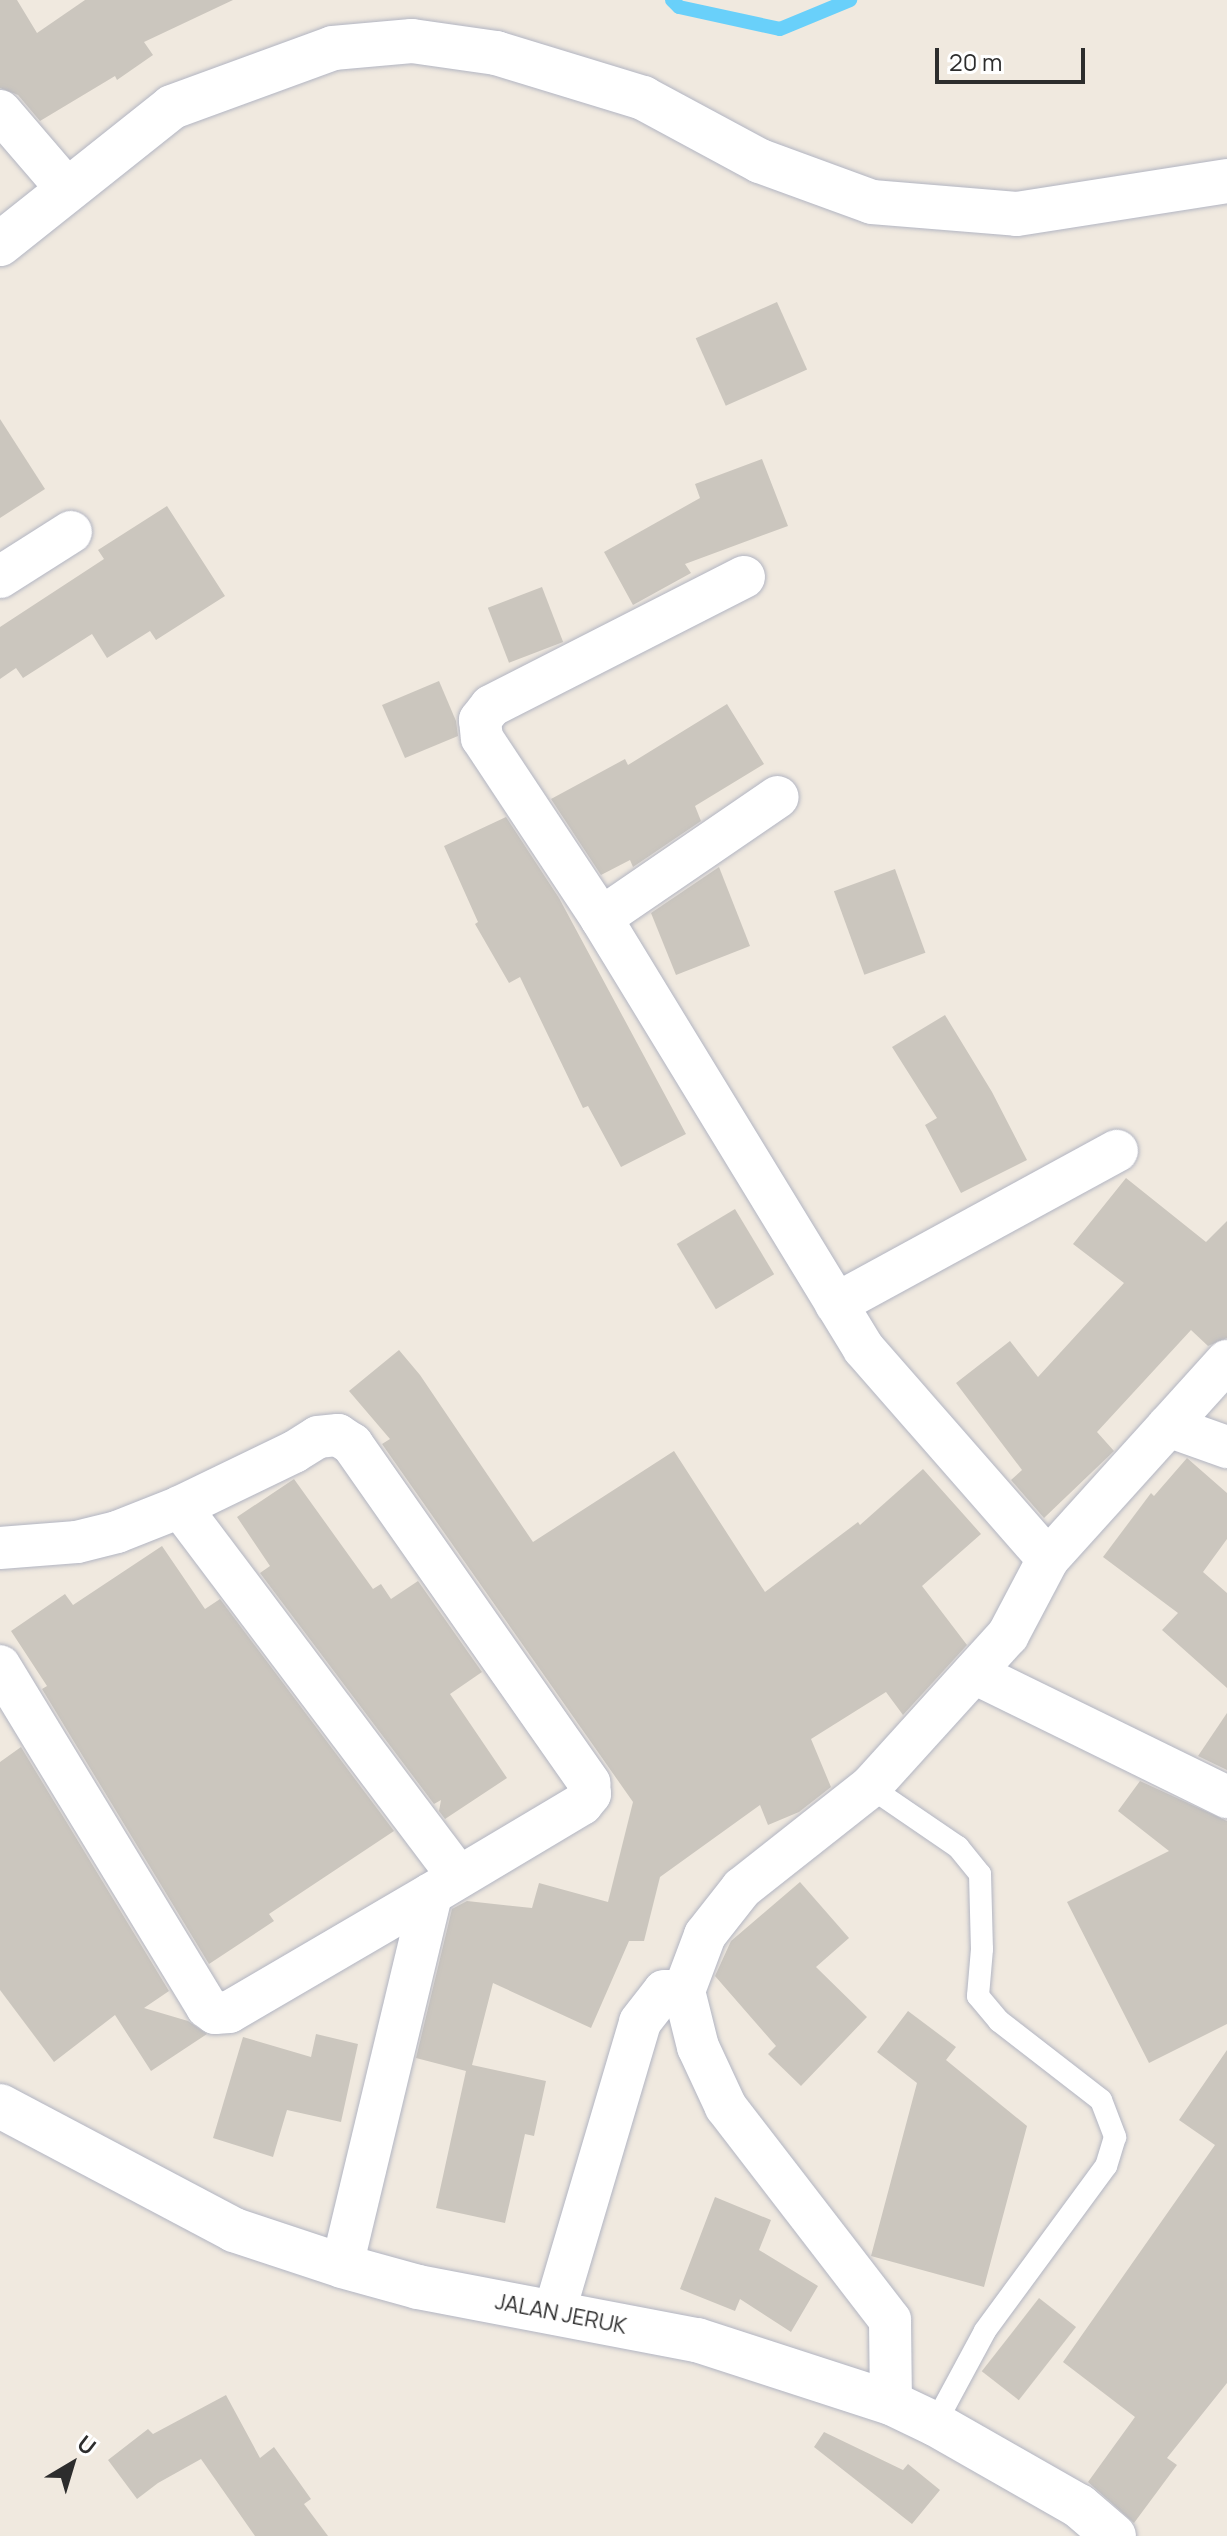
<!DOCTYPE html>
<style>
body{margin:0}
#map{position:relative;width:1227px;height:2536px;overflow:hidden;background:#f0e9df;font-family:Manrope,sans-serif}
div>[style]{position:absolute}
.stream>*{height:14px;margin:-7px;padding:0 7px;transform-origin:7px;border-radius:7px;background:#69d0fa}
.building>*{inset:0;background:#cbc6be;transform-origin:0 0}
.roads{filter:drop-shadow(0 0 2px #b2b5c2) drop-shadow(0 0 2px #b2b5c2)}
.lane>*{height:22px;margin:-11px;padding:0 11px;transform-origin:11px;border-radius:11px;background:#fff}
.street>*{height:42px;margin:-21px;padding:0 21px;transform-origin:21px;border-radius:21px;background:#fff}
.secondary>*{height:44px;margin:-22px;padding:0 22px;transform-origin:22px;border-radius:22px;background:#fff}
span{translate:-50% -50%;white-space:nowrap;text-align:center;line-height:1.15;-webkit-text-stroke:6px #fff;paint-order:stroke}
.street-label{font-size:22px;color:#2d2d2d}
.north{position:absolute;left:32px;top:2424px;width:80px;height:80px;-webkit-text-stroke:6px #fff;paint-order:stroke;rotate:38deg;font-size:22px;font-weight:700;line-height:32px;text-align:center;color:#2d2d2d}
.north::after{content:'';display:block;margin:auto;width:28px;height:36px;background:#2d2d2d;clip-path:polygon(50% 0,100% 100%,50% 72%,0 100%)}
.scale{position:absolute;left:935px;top:48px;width:150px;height:36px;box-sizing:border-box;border:4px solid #2d2d2d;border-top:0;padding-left:10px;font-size:24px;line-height:28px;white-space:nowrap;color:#2d2d2d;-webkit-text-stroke:6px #fff;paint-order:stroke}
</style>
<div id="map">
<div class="stream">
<div style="left:672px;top:0;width:10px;rotate:45deg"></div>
<div style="left:679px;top:7px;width:103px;rotate:12.3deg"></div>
<div style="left:780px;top:29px;width:76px;rotate:-22.5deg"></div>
</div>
<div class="building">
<div style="clip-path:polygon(0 0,17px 0,37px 33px,85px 0,233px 0,144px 42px,153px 55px,117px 80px,115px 76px,40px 121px,18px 95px,0 88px)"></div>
<div style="left:777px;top:302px;width:74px;height:89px;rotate:66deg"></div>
<div style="clip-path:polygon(0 419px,45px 489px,0 518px)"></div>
<div style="clip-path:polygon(762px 459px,788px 526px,685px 564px,691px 573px,633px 605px,604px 552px,700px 498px,695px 484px)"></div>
<div style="clip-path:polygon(167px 506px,225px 596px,156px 640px,150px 631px,107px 658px,92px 634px,23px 678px,16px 668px,0 679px,0 627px,104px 559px,98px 550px)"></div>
<div style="left:542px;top:587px;width:59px;height:58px;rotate:69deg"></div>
<div style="clip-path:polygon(439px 681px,456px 721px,458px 736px,405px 758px,382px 705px)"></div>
<div style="clip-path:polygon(727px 704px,764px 764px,695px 806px,701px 821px,633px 867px,630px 860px,601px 875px,551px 799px,625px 759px,628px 765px)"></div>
<div style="clip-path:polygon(506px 817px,559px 898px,686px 1134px,621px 1167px,588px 1106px,583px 1108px,520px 977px,509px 983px,475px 924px,478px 922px,444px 846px)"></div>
<div style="clip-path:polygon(719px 867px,750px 946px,676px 975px,651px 913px)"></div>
<div style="left:895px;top:869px;width:89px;height:65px;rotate:70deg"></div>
<div style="clip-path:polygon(945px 1015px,992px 1092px,1027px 1160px,961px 1193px,925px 1125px,937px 1118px,892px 1047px)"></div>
<div style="clip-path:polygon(1126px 1178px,1206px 1242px,1227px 1221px,1227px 1338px,1208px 1346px,1191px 1330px,1097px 1432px,1114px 1451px,1044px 1518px,1011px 1480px,1022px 1470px,956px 1383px,1010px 1341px,1038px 1377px,1124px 1283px,1073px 1244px)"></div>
<div style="left:735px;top:1209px;width:76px;height:68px;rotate:59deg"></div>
<div style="clip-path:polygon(399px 1350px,420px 1375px,533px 1542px,674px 1451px,765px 1592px,858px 1522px,860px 1525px,923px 1469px,981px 1534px,922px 1586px,967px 1645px,903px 1715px,886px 1692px,811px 1739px,831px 1787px,799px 1812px,768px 1825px,760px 1805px,660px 1877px,644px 1941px,629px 1941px,591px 2028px,493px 1983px,472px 2065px,546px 2081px,534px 2136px,525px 2134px,505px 2223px,436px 2208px,466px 2071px,416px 2058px,452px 1909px,467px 1901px,532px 1908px,539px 1883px,608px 1902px,633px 1802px,382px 1444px,390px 1439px,349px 1391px)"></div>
<div style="clip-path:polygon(1187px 1458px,1227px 1493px,1227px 1539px,1203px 1572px,1227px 1593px,1227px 1688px,1162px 1630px,1178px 1613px,1103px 1557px,1151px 1493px,1154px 1496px)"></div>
<div style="clip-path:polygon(294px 1479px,373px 1589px,381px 1584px,391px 1599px,418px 1581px,482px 1672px,450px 1694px,507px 1778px,445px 1819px,439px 1811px,441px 1800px,434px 1804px,260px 1573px,270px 1566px,237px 1517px)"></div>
<div style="clip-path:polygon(162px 1546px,205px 1609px,220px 1599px,394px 1831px,269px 1914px,274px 1921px,209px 1964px,42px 1689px,47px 1686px,11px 1631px,65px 1594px,73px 1605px)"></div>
<div style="clip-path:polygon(1227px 1713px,1227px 1770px,1198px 1756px)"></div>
<div style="clip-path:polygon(21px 1747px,169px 1991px,144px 2008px,188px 2021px,207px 2034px,151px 2071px,115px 2015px,54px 2062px,0 1990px,0 1762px)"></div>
<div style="clip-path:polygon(1140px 1781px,1227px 1821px,1227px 2024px,1149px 2063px,1067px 1902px,1169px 1851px,1118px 1811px)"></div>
<div style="clip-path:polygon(800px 1882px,849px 1938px,816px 1967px,867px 2017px,801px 2086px,768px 2054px,776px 2046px,715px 1976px,731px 1941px)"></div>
<div style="clip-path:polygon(908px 2011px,956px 2047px,946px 2060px,1027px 2126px,984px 2287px,871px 2256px,917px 2083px,877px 2052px)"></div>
<div style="clip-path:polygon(316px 2034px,358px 2044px,341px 2122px,287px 2110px,273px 2157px,213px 2138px,243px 2037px,311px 2057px)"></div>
<div style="clip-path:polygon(1227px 2050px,1227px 2383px,1167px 2458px,1177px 2465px,1134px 2523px,1088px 2482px,1135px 2417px,1063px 2362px,1215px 2145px,1179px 2120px)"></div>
<div style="clip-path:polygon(715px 2197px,771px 2220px,759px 2250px,818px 2286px,791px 2332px,740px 2299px,735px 2311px,680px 2289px)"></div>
<div style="left:1039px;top:2298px;width:47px;height:93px;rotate:38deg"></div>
<div style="clip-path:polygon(226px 2395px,260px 2458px,274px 2447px,311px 2499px,304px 2504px,328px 2536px,255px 2536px,201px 2459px,158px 2483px,137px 2499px,108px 2460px,148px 2429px,153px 2434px)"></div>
<div style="clip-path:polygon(824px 2432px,903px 2470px,908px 2464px,940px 2490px,912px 2524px,814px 2447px)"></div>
</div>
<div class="roads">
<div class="lane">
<div style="left:870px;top:1787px;width:107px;rotate:34.3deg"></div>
<div style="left:958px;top:1847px;width:35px;rotate:51deg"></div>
<div style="left:980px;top:1874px;width:75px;rotate:88.5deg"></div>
<div style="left:982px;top:1949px;width:47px;rotate:94.9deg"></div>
<div style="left:978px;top:1996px;width:33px;rotate:50deg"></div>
<div style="left:999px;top:2021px;width:129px;rotate:37.8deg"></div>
<div style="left:1101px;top:2100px;width:40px;rotate:69deg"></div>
<div style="left:1115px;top:2137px;width:30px;rotate:107deg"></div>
<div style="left:1106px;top:2166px;width:205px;rotate:126.3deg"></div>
<div style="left:985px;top:2331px;width:106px;rotate:118.3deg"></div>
</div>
<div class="street">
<div style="left:0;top:111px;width:104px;rotate:49.3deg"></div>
<div style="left:0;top:577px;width:84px;rotate:-32.4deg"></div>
<div style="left:744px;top:577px;width:284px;rotate:153deg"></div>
<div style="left:491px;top:706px;width:18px;rotate:128deg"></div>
<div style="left:480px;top:720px;width:18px;rotate:84deg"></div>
<div style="left:482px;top:738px;width:216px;rotate:56.5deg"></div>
<div style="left:601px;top:918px;width:505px;rotate:58.61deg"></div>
<div style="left:864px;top:1349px;width:279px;rotate:48.8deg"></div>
<div style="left:601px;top:918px;width:214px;rotate:-34.4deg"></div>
<div style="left:836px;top:1304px;width:320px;rotate:-28.6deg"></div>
<div style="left:1168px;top:1426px;width:63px;rotate:19.6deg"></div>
<div style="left:180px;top:1507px;width:462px;rotate:53deg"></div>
<div style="left:0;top:1548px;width:77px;rotate:-4.5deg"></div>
<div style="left:77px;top:1542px;width:41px;rotate:-14deg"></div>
<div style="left:117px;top:1532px;width:68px;rotate:-21.6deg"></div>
<div style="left:180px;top:1507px;width:127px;rotate:-25.8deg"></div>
<div style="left:294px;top:1452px;width:28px;rotate:-32deg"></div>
<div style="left:318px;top:1437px;width:20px;rotate:-6deg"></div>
<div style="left:338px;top:1435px;width:17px;rotate:33deg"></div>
<div style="left:352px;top:1444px;width:414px;rotate:55deg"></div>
<div style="left:589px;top:1783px;width:11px;rotate:85deg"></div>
<div style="left:590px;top:1794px;width:13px;rotate:129deg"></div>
<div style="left:582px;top:1804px;width:176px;rotate:149.2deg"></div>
<div style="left:431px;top:1894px;width:234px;rotate:149.7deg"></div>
<div style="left:229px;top:2012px;width:14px;rotate:176deg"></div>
<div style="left:215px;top:2013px;width:10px;rotate:-143deg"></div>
<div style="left:207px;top:2007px;width:399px;rotate:-121.3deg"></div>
<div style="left:974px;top:1673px;width:282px;rotate:26.1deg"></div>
<div style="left:342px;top:2266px;width:382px;rotate:-76.5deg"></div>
<div style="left:554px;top:2313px;width:303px;rotate:-73.5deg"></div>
<div style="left:640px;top:2022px;width:39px;rotate:-52deg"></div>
<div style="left:664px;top:1991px;width:20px"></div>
<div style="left:891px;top:2403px;width:83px;rotate:-90.7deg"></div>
<div style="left:890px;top:2320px;width:269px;rotate:-127.6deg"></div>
<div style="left:726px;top:2107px;width:66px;rotate:-115deg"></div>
<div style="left:698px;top:2047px;width:58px;rotate:-104deg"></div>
<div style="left:684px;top:1991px;width:60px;rotate:-69.4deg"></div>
<div style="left:705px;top:1935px;width:60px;rotate:-51.8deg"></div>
<div style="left:742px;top:1888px;width:163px;rotate:-38.3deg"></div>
<div style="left:870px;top:1787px;width:205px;rotate:-47.8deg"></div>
<div style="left:1008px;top:1635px;width:86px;rotate:-62.2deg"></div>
<div style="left:1048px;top:1559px;width:267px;rotate:-47.9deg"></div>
</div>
<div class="secondary">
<div style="left:0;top:244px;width:220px;rotate:-38.5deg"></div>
<div style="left:172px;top:107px;width:171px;rotate:-20.1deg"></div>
<div style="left:333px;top:48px;width:79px;rotate:-5.1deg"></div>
<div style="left:412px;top:41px;width:85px;rotate:8.1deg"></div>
<div style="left:496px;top:53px;width:154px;rotate:17deg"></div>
<div style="left:643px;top:98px;width:133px;rotate:28.3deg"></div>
<div style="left:760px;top:161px;width:119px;rotate:20.1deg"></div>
<div style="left:872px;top:202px;width:145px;rotate:4.7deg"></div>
<div style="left:1017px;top:214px;width:213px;rotate:-8.9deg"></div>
<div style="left:0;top:2106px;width:265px;rotate:27.9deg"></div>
<div style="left:234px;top:2230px;width:114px;rotate:18.4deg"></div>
<div style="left:342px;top:2266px;width:79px;rotate:15.4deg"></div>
<div style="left:418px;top:2287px;width:284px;rotate:10.8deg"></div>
<div style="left:697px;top:2340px;width:204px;rotate:18deg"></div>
<div style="left:891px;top:2403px;width:49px;rotate:25.5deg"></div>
<div style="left:935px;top:2424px;width:166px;rotate:29.7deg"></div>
<div style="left:1079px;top:2506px;width:46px;rotate:40.6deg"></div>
</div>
</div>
<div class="street-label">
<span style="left:561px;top:2314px;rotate:11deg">JALAN JERUK</span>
</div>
<div class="north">U</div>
<div class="scale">20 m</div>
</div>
